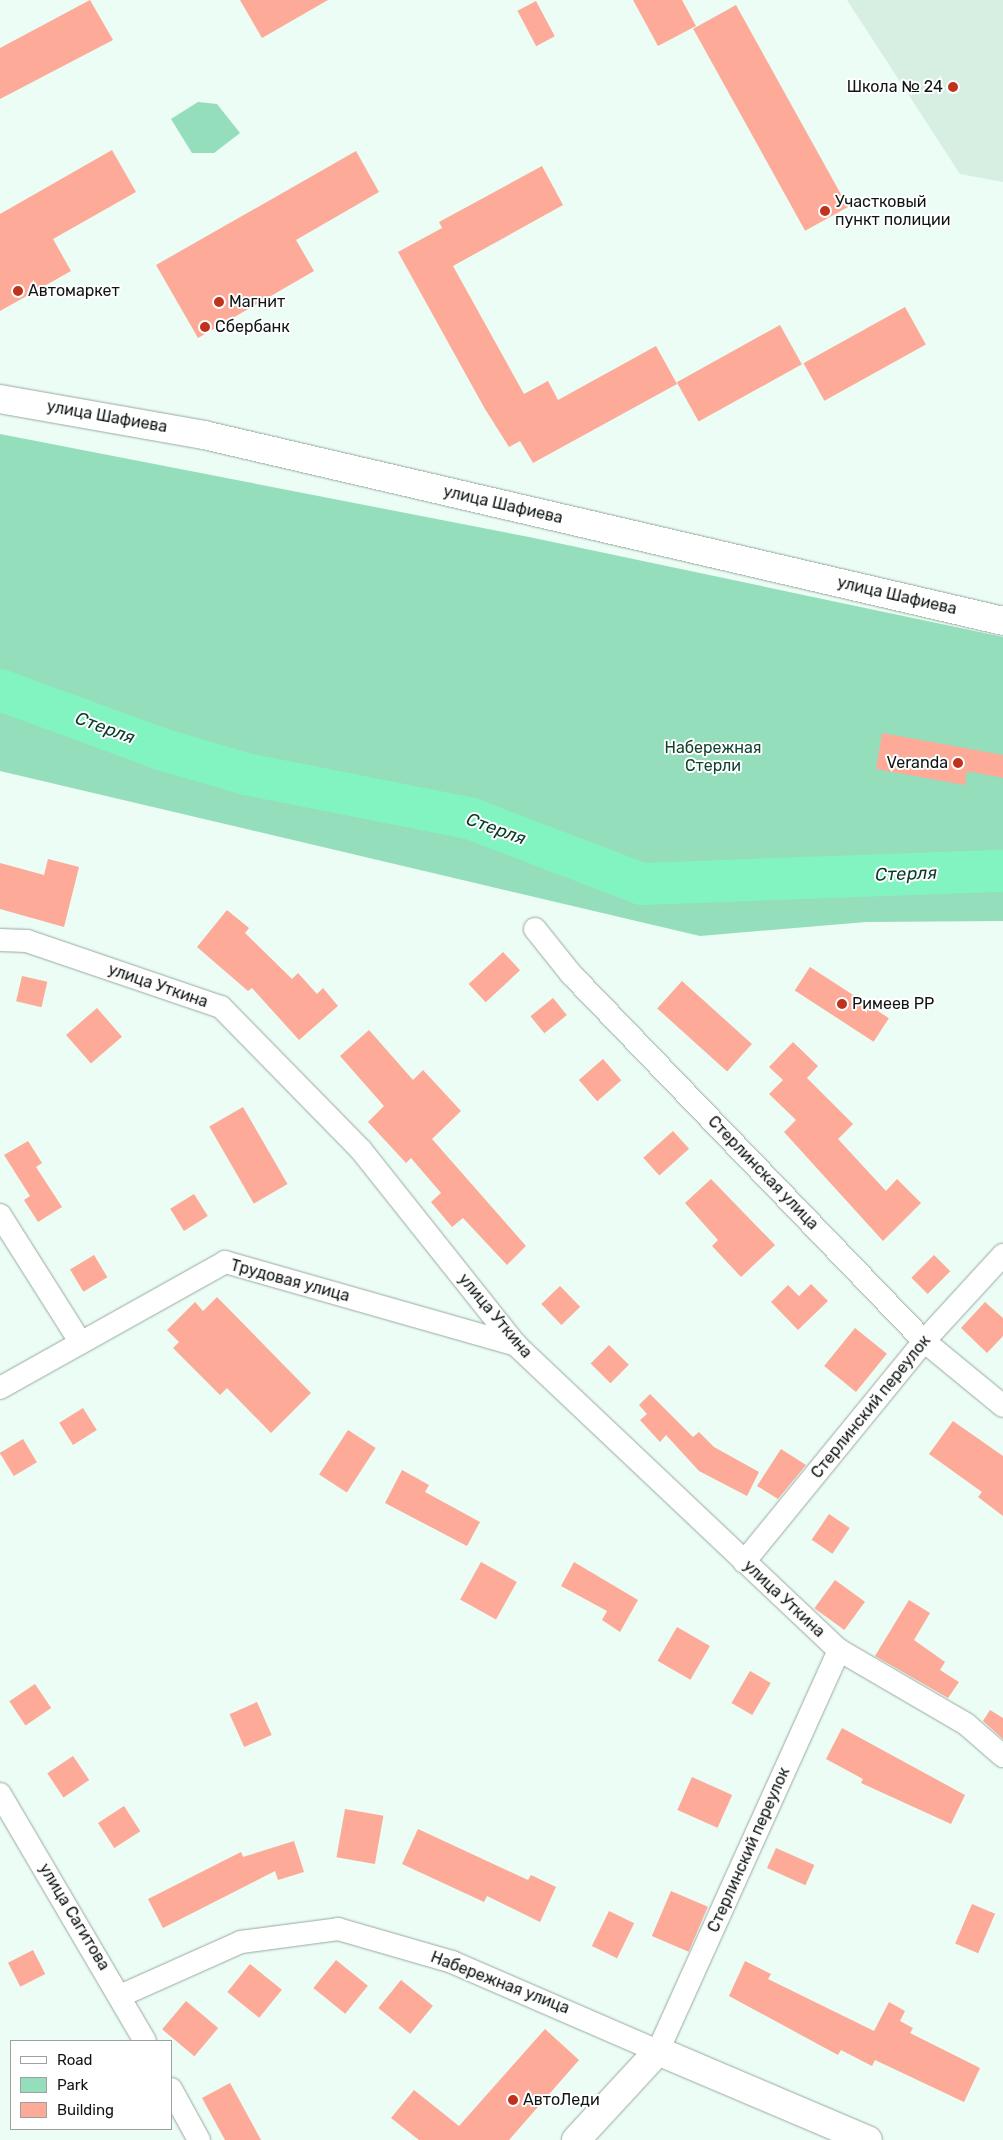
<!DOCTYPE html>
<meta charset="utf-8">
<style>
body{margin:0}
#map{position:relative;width:1003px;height:2140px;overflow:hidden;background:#ebfdf4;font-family:Rubik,sans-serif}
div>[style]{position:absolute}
.built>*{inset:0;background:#d7efe2}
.green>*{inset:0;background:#94debb}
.river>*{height:42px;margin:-21px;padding:0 21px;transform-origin:21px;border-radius:21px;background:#82f4c2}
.building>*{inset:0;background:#fdaa99;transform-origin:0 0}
.roads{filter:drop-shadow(0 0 1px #99a9a0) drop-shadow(0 0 1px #99a9a0)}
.minor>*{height:22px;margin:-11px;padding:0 11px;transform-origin:11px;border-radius:11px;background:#fff}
.tertiary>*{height:28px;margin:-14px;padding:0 14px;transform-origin:14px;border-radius:14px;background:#fff}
.dots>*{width:14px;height:14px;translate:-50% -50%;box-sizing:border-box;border:2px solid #fff;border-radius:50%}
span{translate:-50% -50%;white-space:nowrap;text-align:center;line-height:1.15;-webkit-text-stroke:4px #fff;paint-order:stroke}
.poi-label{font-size:16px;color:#0f1512}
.right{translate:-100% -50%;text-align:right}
.left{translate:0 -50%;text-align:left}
.street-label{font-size:16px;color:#0f1512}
.park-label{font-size:16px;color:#10422e}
.water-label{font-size:18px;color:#083c29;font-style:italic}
.legend{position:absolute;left:10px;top:2040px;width:162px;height:90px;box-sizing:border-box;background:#fff;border:1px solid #9fa1a0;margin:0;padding:6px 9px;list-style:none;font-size:15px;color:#0f1512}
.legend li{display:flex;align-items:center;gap:10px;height:25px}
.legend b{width:25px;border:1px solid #9fa1a0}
</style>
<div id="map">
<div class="built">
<div style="clip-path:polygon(847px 0,1003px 0,1003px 182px,960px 174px)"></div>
</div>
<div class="green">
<div style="clip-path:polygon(198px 102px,217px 104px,240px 133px,214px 153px,192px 153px,171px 119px)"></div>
<div style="clip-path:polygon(0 434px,529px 537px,1003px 637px,1003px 921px,866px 922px,700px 936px,0 771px)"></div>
</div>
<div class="river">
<div style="left:0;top:690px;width:171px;rotate:20.1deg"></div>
<div style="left:161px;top:749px;width:89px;rotate:16.4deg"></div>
<div style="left:246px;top:774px;width:227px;rotate:11.2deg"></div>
<div style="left:469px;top:818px;width:185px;rotate:20.9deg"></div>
<div style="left:642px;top:884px;width:361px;rotate:-2.1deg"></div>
</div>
<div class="building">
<div style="clip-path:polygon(90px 0,113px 40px,0 99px,0 48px)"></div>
<div style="clip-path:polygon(240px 0,328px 0,262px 38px)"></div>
<div style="clip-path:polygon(633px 0,682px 0,696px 26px,658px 46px)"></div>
<div style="left:536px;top:1px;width:40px;height:21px;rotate:62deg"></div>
<div style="left:736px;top:5px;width:231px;height:49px;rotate:61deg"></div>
<div style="clip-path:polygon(112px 150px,136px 192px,53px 239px,71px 271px,0 311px,0 214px)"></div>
<div style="clip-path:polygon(356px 151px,379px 192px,296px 240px,314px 271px,198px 338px,156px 265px)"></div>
<div style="clip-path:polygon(542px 166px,563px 205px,453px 266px,524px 394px,548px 381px,558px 400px,656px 346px,677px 384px,533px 463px,520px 441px,509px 447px,485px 409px,398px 252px,442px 228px,439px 222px)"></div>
<div style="left:905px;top:307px;width:43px;height:116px;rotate:61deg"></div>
<div style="left:780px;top:325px;width:45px;height:118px;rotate:61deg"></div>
<div style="clip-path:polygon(882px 733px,1003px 755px,1003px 778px,967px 771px,965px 785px,876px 769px)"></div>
<div style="clip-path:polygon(48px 859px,79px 867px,64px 927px,0 909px,0 863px,44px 875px)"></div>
<div style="clip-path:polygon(227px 910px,249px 928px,245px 933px,292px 979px,298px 973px,317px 994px,323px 988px,338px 1006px,299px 1040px,252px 988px,248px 991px,197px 947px)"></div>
<div style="left:503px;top:952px;width:25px;height:47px;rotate:47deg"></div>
<div style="left:810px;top:967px;width:94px;height:28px;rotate:33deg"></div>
<div style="left:22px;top:976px;width:26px;height:26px;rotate:13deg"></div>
<div style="left:682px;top:981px;width:94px;height:37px;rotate:42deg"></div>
<div style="left:553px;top:998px;width:22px;height:29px;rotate:51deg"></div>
<div style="left:97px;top:1008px;width:38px;height:41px;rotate:49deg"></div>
<div style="clip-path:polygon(369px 1030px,413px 1080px,423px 1070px,461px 1111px,432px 1139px,526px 1246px,507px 1265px,463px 1218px,452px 1227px,431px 1202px,441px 1193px,411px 1158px,406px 1163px,368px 1122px,384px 1106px,340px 1056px)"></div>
<div style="clip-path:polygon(793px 1042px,818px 1066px,807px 1078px,853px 1124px,838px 1139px,886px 1191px,897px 1179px,921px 1203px,883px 1241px,784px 1132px,796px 1120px,769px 1094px,783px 1080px,769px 1067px)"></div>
<div style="left:603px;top:1059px;width:28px;height:32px;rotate:49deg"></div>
<div style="left:243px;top:1107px;width:89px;height:39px;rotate:60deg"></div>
<div style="left:673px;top:1131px;width:24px;height:40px;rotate:48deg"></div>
<div style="clip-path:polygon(28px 1141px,42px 1163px,36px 1167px,62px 1207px,38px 1222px,24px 1200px,30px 1196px,4px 1155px)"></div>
<div style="clip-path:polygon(711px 1179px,775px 1245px,741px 1277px,712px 1246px,718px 1240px,685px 1203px)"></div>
<div style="left:194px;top:1194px;width:26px;height:28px;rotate:58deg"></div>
<div style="left:94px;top:1255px;width:26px;height:28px;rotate:59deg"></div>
<div style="left:934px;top:1255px;width:23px;height:32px;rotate:45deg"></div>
<div style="clip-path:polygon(811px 1284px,828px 1301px,798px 1330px,771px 1302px,788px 1285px,799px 1296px)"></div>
<div style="left:560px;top:1286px;width:29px;height:26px;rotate:46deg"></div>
<div style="clip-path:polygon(217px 1297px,311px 1393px,271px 1433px,227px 1388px,220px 1395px,173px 1348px,179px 1342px,167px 1330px,195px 1302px,203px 1311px)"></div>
<div style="clip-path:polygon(985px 1302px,1003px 1318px,1003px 1336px,987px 1353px,961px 1328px)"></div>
<div style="left:855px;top:1328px;width:41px;height:49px;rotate:39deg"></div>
<div style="left:609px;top:1345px;width:28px;height:26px;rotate:45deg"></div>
<div style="clip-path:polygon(650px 1394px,693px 1437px,699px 1432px,714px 1447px,759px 1472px,747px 1496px,699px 1471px,666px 1435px,660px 1442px,640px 1420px,647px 1414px,639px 1405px)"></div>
<div style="left:83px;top:1408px;width:26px;height:28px;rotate:58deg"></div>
<div style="clip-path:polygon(953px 1421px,1003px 1456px,1003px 1516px,978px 1497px,982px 1492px,929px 1454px)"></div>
<div style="left:348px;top:1430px;width:33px;height:53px;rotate:33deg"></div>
<div style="left:23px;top:1439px;width:27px;height:27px;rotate:59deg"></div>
<div style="clip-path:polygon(781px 1449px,806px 1465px,778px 1499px,757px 1486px)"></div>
<div style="clip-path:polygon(402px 1470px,429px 1485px,425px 1492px,480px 1522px,467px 1546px,385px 1503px)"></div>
<div style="left:829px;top:1514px;width:25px;height:31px;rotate:34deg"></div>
<div style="left:481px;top:1562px;width:41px;height:43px;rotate:29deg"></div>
<div style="clip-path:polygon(574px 1562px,638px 1600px,620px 1632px,602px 1620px,607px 1611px,561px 1586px)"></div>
<div style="left:835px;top:1580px;width:37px;height:35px;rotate:36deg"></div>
<div style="clip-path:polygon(909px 1600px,930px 1613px,914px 1640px,945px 1662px,940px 1670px,959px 1682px,948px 1698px,875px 1656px)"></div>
<div style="left:677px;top:1627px;width:38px;height:39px;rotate:30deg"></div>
<div style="left:750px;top:1671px;width:24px;height:37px;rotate:30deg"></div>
<div style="left:35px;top:1684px;width:29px;height:31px;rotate:56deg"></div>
<div style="left:257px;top:1702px;width:36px;height:30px;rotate:66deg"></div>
<div style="clip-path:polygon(990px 1710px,1003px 1718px,1003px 1739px,983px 1721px)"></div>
<div style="clip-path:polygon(842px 1728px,965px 1795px,951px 1824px,861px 1783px,863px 1779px,826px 1759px)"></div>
<div style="left:73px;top:1756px;width:29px;height:31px;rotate:56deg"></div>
<div style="left:692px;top:1777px;width:44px;height:36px;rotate:24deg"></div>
<div style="left:124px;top:1806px;width:30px;height:31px;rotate:57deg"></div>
<div style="left:345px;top:1809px;width:39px;height:49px;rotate:10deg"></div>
<div style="clip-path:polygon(418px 1829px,528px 1880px,531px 1875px,556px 1887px,540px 1922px,487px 1896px,484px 1902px,402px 1864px)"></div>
<div style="clip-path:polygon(294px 1841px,304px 1872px,278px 1880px,275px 1871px,163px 1928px,148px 1899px,241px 1852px,243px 1857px)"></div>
<div style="left:776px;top:1848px;width:42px;height:22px;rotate:24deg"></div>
<div style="left:671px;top:1891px;width:40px;height:49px;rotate:23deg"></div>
<div style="left:972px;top:1904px;width:25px;height:43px;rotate:23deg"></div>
<div style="left:609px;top:1911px;width:28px;height:39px;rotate:26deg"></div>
<div style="left:33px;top:1950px;width:27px;height:28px;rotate:63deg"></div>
<div style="left:336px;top:1960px;width:41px;height:36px;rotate:39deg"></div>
<div style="clip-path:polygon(745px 1961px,771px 1974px,768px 1979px,874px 2031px,889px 2002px,905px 2011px,900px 2021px,913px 2028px,910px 2033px,980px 2068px,964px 2102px,875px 2060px,872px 2066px,841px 2050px,838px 2055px,729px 1996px)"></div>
<div style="left:250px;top:1964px;width:41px;height:36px;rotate:39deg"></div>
<div style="left:401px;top:1980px;width:41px;height:36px;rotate:39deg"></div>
<div style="left:186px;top:2001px;width:42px;height:37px;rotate:40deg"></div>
<div style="clip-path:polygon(545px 2029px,579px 2060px,509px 2140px,419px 2140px,391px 2118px,414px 2090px,459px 2126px)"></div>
<div style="clip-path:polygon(230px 2083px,261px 2140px,225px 2140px,202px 2098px)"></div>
</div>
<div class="roads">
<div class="minor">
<div style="left:535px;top:929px;width:58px;rotate:51.3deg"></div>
<div style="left:571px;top:974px;width:509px;rotate:46.11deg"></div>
<div style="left:924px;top:1341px;width:102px;rotate:39.4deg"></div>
<div style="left:0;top:940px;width:27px;rotate:2deg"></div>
<div style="left:27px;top:941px;width:205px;rotate:18.8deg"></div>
<div style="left:221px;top:1007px;width:200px;rotate:45.6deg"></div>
<div style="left:361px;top:1150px;width:249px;rotate:51.5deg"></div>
<div style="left:516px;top:1345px;width:444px;rotate:43.4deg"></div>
<div style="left:839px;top:1650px;width:147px;rotate:30.2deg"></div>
<div style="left:966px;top:1724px;width:49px;rotate:40.9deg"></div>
<div style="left:0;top:1215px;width:151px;rotate:57.7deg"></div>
<div style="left:0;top:1388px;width:258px;rotate:-29.2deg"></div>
<div style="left:225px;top:1262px;width:303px;rotate:15.9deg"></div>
<div style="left:744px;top:1562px;width:285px;rotate:-50.8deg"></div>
<div style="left:924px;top:1341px;width:117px;rotate:-47.4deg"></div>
<div style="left:0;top:1794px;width:286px;rotate:59.6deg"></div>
<div style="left:120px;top:1996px;width:133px;rotate:-24.1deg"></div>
<div style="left:241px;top:1942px;width:98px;rotate:-7.6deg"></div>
<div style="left:338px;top:1929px;width:119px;rotate:16.1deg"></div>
<div style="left:452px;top:1962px;width:224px;rotate:23.4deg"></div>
<div style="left:658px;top:2051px;width:440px;rotate:-65.7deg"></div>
<div style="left:171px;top:2089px;width:58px;rotate:61.2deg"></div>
</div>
<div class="tertiary">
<div style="left:0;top:399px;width:207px;rotate:10deg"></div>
<div style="left:204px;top:435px;width:820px;rotate:13.1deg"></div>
<div style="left:576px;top:2140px;width:121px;rotate:-47.3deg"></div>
<div style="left:658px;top:2051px;width:228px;rotate:23deg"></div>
</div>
</div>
<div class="dots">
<div style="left:953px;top:87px;background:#be321e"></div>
<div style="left:825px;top:211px;background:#be321e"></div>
<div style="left:18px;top:291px;background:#be321e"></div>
<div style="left:219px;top:302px;background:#be321e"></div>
<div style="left:205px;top:327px;background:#be321e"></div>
<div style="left:958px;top:763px;background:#be321e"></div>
<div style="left:842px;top:1004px;background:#be321e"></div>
<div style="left:513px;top:2100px;background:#be321e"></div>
</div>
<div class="poi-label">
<span class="right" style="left:943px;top:87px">Школа № 24</span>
<span class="left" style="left:835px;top:211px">Участковый<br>пункт полиции</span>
<span class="left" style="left:28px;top:291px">Автомаркет</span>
<span class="left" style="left:229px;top:302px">Магнит</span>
<span class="left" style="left:215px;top:327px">Сбербанк</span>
<span class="right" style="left:948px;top:763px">Veranda</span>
<span class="left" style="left:852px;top:1004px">Римеев РР</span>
<span class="left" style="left:523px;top:2100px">АвтоЛеди</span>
</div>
<div class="street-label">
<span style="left:107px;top:417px;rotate:10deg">улица Шафиева</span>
<span style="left:503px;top:505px;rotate:13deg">улица Шафиева</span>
<span style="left:897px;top:596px;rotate:13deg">улица Шафиева</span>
<span style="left:158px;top:986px;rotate:19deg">улица Уткина</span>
<span style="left:763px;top:1173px;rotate:46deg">Стерлинская улица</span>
<span style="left:290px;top:1281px;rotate:15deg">Трудовая улица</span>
<span style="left:495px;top:1316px;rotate:50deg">улица Уткина</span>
<span style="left:871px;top:1407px;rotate:-51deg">Стерлинский переулок</span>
<span style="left:784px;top:1599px;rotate:43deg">улица Уткина</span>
<span style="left:749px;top:1850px;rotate:-66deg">Стерлинский переулок</span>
<span style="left:74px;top:1917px;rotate:59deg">улица Сагитова</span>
<span style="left:500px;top:1983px;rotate:21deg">Набережная улица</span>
</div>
<div class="park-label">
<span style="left:713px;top:757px">Набережная<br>Стерли</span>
</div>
<div class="water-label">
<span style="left:105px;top:728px;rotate:20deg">Стерля</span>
<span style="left:496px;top:829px;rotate:20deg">Стерля</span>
<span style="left:906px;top:874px;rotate:-2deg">Стерля</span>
</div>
<ul class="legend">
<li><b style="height:6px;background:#fff"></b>Road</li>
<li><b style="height:14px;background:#94debb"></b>Park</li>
<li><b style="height:14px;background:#fdaa99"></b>Building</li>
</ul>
</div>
